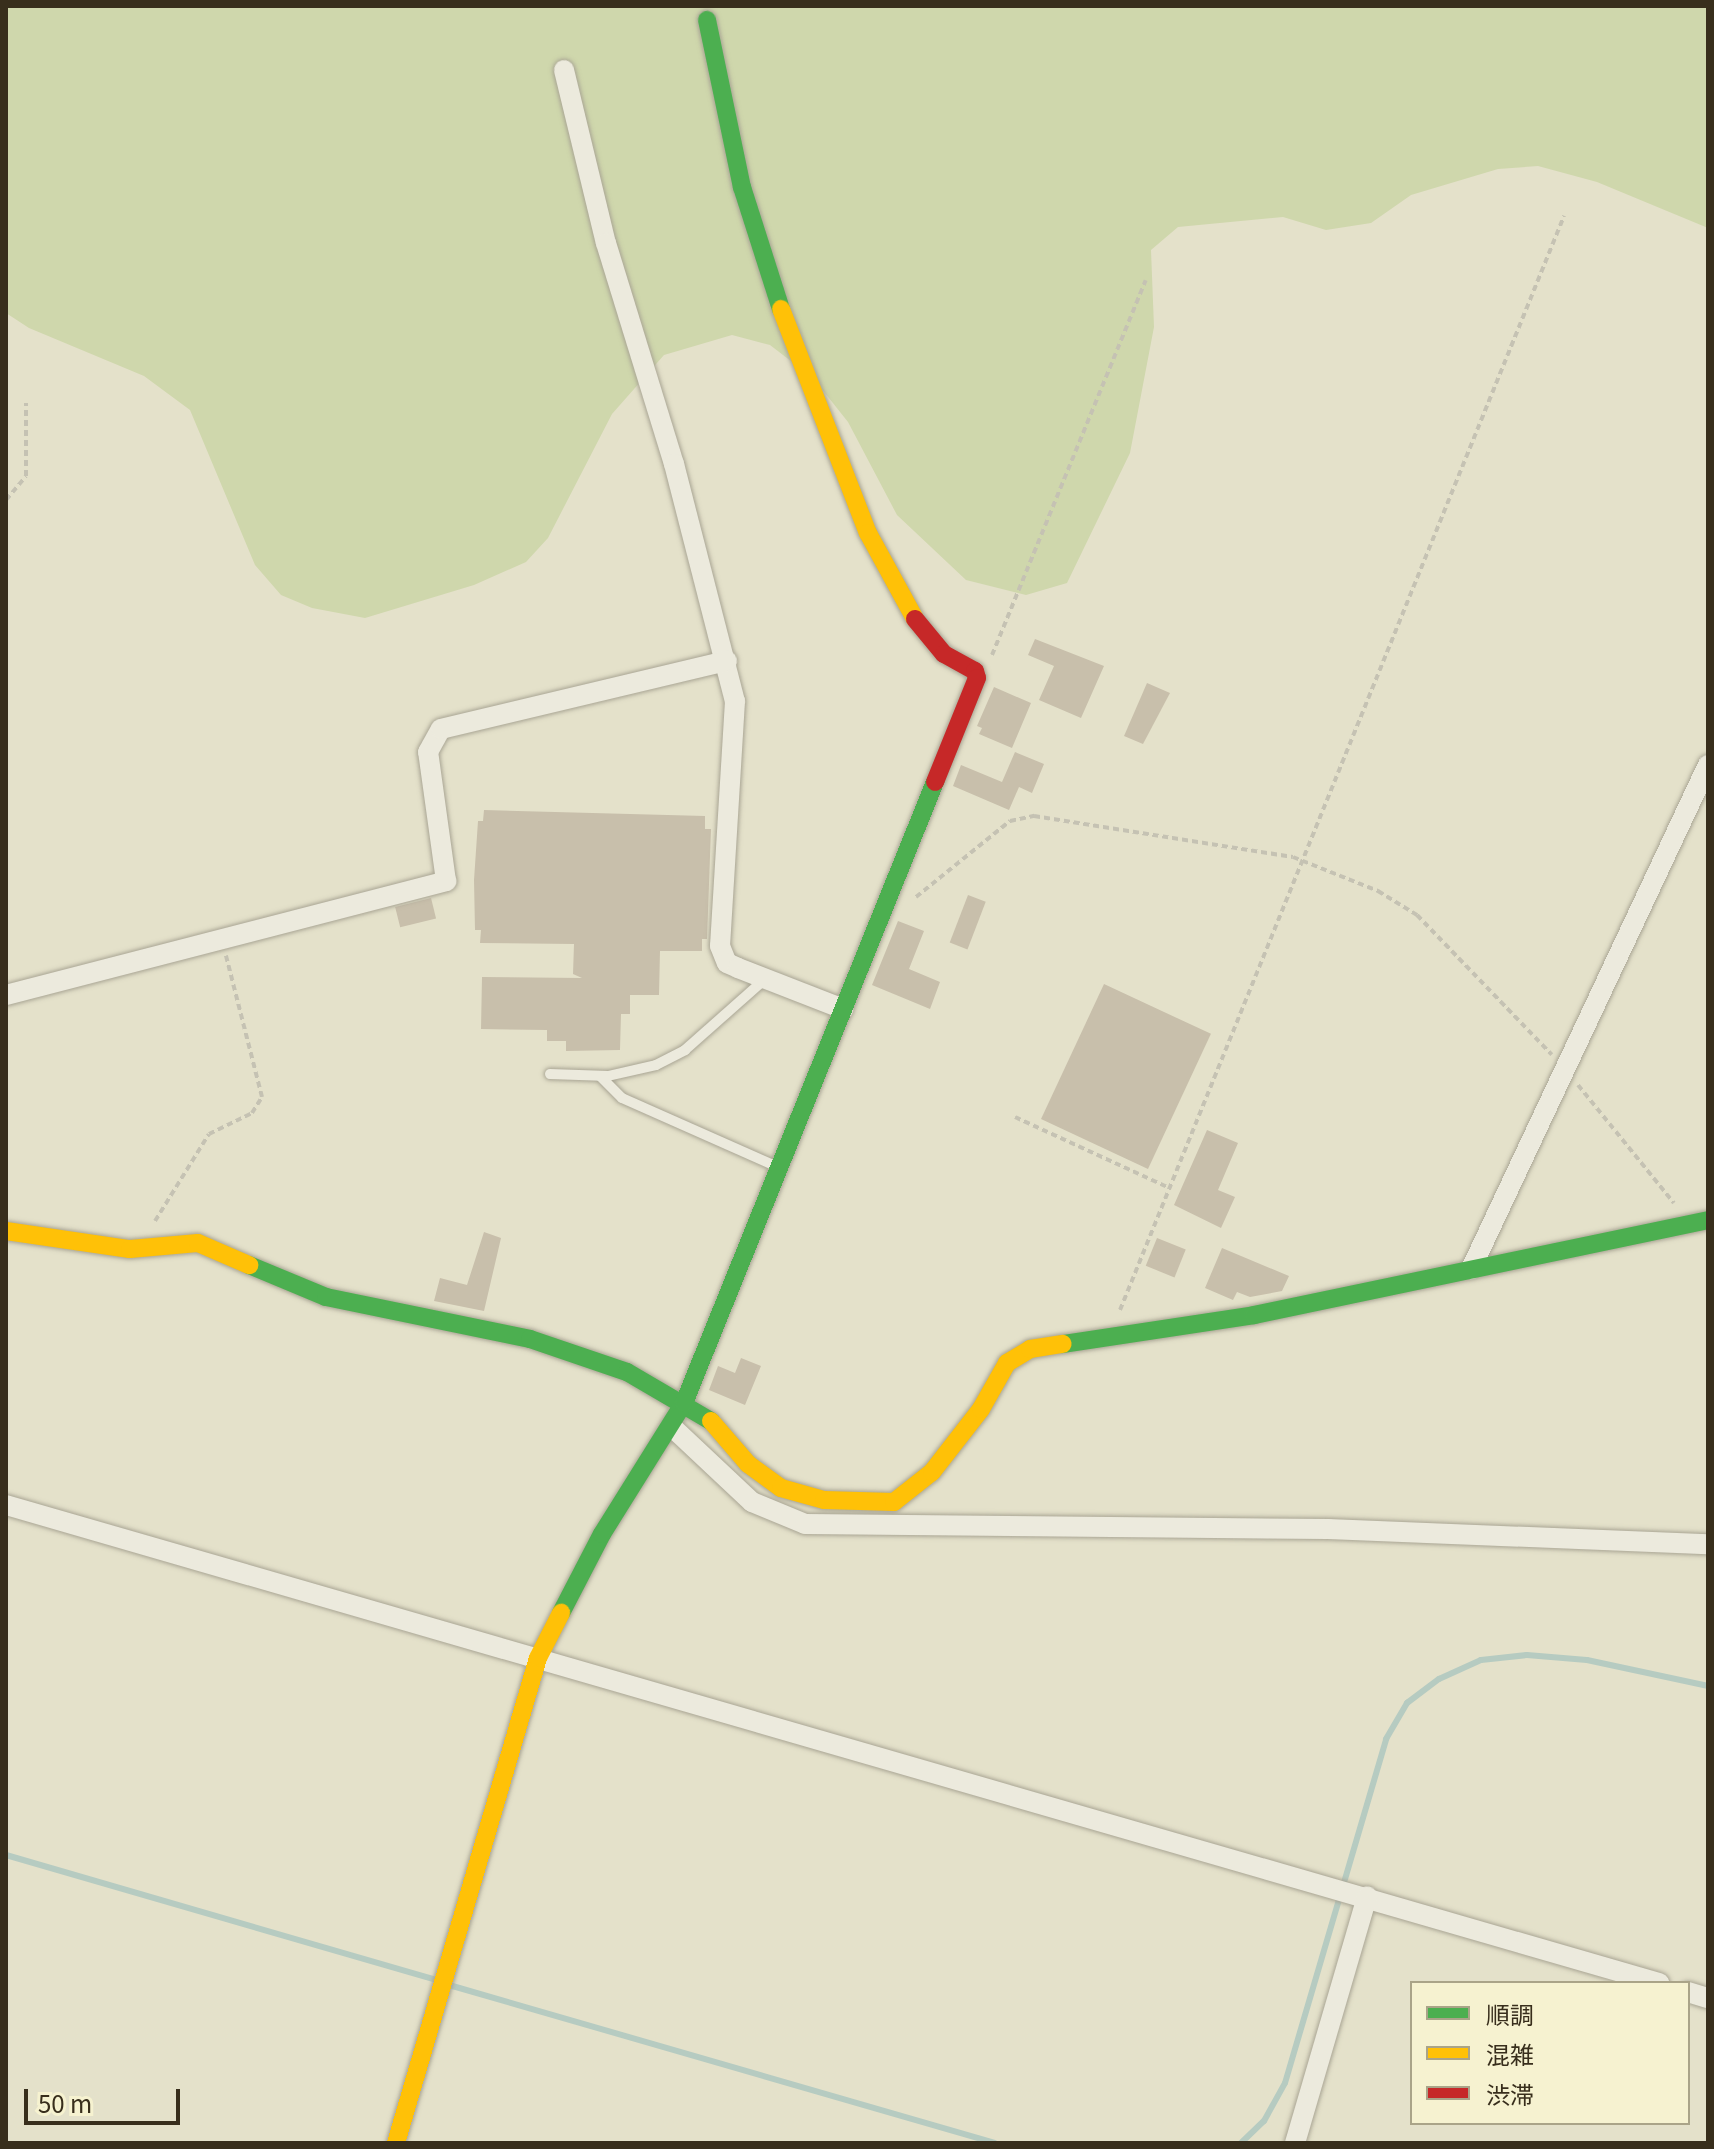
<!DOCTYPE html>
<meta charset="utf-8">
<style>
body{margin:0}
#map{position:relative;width:1714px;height:2149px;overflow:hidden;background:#e4e1ca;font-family:Georgia,"Noto Sans JP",serif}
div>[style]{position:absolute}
.green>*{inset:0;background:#cfd7ac}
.stream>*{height:6px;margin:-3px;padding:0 3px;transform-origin:3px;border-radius:3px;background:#b6cbc1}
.building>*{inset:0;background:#c8bfab;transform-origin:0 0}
.path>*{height:4px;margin-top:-2px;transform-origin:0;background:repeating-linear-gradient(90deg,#c5c2b3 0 6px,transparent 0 10px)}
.roads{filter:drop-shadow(0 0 2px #a9a594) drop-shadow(0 0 2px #a9a594)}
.lane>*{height:10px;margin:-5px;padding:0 5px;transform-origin:5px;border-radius:5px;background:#eceadd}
.street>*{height:20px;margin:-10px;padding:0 10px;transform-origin:10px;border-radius:10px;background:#eceadd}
.fast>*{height:18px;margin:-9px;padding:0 9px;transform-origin:9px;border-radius:9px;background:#4caf50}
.slow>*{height:18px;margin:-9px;padding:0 9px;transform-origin:9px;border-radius:9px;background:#ffc107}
.jam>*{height:18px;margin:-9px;padding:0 9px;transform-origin:9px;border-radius:9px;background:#c62828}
span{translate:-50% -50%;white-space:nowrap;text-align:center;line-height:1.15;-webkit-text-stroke:8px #f6f2d0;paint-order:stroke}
.frame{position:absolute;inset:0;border:8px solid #382e1c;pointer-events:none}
.legend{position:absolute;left:1410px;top:1981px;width:280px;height:144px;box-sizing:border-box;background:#f6f2d0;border:2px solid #aaa488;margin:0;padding:10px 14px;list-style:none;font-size:24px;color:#382e1c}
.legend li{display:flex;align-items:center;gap:16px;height:40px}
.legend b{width:40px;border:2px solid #aaa488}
.scale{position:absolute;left:24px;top:2089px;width:156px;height:36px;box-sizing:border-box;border:4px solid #382e1c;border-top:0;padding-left:10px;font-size:24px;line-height:28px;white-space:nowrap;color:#382e1c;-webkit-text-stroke:6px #f6f2d0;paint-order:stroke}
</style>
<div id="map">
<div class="green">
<div style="clip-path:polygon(6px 6px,1708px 6px,1708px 228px,1597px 182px,1538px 166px,1498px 169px,1411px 195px,1371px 223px,1326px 230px,1283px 217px,1178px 227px,1151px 250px,1154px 327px,1130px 453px,1067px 583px,1026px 595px,966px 580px,897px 515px,848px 422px,813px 378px,770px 345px,732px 335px,664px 355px,612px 414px,548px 538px,526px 562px,474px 585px,365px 618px,312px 608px,281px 595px,255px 565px,190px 410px,144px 376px,29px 328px,6px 313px)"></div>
</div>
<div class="stream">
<div style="left:6px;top:1855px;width:447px;rotate:16.2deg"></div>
<div style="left:449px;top:1985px;width:568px;rotate:16.14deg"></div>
<div style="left:1241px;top:2143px;width:32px;rotate:-44deg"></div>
<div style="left:1264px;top:2121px;width:43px;rotate:-61.1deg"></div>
<div style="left:1285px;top:2083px;width:359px;rotate:-73.6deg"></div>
<div style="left:1386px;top:1739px;width:42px;rotate:-59.7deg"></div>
<div style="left:1407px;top:1703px;width:40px;rotate:-37deg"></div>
<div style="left:1439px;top:1679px;width:46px;rotate:-24.3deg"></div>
<div style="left:1481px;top:1660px;width:46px;rotate:-6.2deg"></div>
<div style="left:1527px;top:1655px;width:60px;rotate:4.8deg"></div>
<div style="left:1587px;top:1660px;width:124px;rotate:12.1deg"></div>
</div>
<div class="building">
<div style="clip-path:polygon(1035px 639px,1104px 666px,1081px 718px,1039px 700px,1054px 666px,1028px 655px)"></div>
<div style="clip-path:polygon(1147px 683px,1170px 693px,1143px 744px,1124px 736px)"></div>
<div style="clip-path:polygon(994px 687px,1031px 703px,1012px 748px,979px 734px,982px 728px,977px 726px)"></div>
<div style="clip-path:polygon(1015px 752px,1044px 764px,1032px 793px,1019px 787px,1009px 810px,953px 786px,961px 765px,1002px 782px)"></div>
<div style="clip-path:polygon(484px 810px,705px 816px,705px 829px,711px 829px,707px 939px,702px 939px,702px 951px,660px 951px,659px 995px,630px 995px,630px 1014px,621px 1014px,620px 1050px,566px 1051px,566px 1041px,547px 1041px,547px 1030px,481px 1029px,482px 977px,582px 978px,573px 974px,574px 944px,480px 943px,481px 930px,475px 930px,474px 880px,478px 821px,483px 821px)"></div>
<div style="left:968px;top:895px;width:19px;height:51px;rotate:21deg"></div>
<div style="left:431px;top:898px;width:21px;height:37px;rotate:76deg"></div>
<div style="clip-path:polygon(898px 921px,924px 931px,909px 969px,940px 982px,930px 1009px,872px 985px)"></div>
<div style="left:1104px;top:984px;width:118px;height:149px;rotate:25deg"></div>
<div style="clip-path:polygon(1207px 1130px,1238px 1143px,1218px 1190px,1235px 1197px,1221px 1228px,1174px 1205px)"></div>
<div style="clip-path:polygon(484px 1232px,501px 1238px,484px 1311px,434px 1301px,440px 1278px,467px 1285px)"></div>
<div style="left:1157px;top:1238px;width:31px;height:30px;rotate:22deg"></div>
<div style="clip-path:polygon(1222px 1248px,1289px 1276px,1282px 1291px,1250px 1297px,1237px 1292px,1233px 1300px,1205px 1288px)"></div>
<div style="clip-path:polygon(741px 1358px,761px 1366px,745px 1405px,709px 1390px,718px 1366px,735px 1373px)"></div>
</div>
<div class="path">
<div style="left:6px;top:500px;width:31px;rotate:-50deg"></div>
<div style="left:26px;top:476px;width:73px;rotate:-90deg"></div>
<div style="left:992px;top:655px;width:405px;rotate:-67.7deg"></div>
<div style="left:916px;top:897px;width:121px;rotate:-39deg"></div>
<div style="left:1010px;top:821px;width:25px;rotate:-12deg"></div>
<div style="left:1034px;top:816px;width:262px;rotate:9deg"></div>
<div style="left:1293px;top:857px;width:92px;rotate:21.8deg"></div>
<div style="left:1378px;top:891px;width:46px;rotate:31.6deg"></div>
<div style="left:1417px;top:915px;width:194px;rotate:46deg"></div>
<div style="left:1578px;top:1085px;width:152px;rotate:50.9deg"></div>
<div style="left:1015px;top:1117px;width:167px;rotate:24.7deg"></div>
<div style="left:155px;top:1221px;width:102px;rotate:-58.2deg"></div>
<div style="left:209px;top:1134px;width:48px;rotate:-26deg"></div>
<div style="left:252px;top:1113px;width:19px;rotate:-58deg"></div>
<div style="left:262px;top:1097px;width:146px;rotate:-104.3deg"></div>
<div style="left:1120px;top:1310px;width:1181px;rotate:-67.91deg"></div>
</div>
<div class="roads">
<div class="lane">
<div style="left:550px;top:1074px;width:58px;rotate:2deg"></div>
<div style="left:608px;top:1076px;width:49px;rotate:-12.9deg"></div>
<div style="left:656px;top:1065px;width:33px;rotate:-27deg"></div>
<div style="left:685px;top:1050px;width:107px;rotate:-41.6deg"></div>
<div style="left:600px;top:1076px;width:31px;rotate:45deg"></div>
<div style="left:622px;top:1098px;width:171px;rotate:23.9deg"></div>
</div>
<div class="street">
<div style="left:564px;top:70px;width:178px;rotate:76.4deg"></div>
<div style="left:606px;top:243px;width:231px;rotate:72.9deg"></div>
<div style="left:674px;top:464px;width:245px;rotate:75.6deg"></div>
<div style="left:735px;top:701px;width:245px;rotate:93.5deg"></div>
<div style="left:720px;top:946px;width:18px;rotate:68deg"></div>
<div style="left:727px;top:963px;width:12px;rotate:24deg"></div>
<div style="left:738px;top:968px;width:113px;rotate:21.3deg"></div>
<div style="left:6px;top:995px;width:455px;rotate:-14.5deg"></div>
<div style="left:446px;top:881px;width:130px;rotate:-97.9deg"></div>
<div style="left:428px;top:752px;width:26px;rotate:-61deg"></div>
<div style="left:441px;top:729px;width:294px;rotate:-13.4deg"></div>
<div style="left:1471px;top:1269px;width:557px;rotate:-64.82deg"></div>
<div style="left:671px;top:1426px;width:111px;rotate:43.2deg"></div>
<div style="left:752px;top:1502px;width:57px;rotate:22.5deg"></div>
<div style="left:805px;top:1524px;width:523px;rotate:0.55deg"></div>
<div style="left:1328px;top:1529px;width:380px;rotate:2.3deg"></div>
<div style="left:6px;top:1505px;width:1721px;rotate:16.13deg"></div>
<div style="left:1688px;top:1992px;width:21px;rotate:17deg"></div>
<div style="left:1295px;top:2143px;width:257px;rotate:-73.7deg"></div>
</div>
<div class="fast">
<div style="left:707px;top:20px;width:171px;rotate:78.2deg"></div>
<div style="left:742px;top:187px;width:128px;rotate:72.3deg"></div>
<div style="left:249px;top:1265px;width:83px;rotate:22.6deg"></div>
<div style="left:326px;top:1297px;width:208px;rotate:11.6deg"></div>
<div style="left:530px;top:1339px;width:102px;rotate:18.8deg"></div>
<div style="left:627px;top:1372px;width:97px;rotate:30.3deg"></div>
<div style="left:1063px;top:1344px;width:193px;rotate:-8.6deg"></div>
<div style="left:1254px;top:1315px;width:464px;rotate:-11.8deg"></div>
<div style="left:561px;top:1613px;width:89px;rotate:-62.6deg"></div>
<div style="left:602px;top:1534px;width:155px;rotate:-58deg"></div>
<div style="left:684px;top:1403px;width:670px;rotate:-67.99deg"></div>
</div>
<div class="slow">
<div style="left:781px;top:309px;width:240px;rotate:68.8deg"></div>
<div style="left:868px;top:533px;width:98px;rotate:61.3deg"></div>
<div style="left:6px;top:1231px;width:125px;rotate:8.3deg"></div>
<div style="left:130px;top:1249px;width:68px;rotate:-5deg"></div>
<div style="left:198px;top:1243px;width:56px;rotate:23.3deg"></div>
<div style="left:711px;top:1421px;width:57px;rotate:49.3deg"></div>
<div style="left:748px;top:1464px;width:41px;rotate:36deg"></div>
<div style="left:781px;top:1488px;width:45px;rotate:15.6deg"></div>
<div style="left:824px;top:1500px;width:70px;rotate:1.6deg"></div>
<div style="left:894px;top:1502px;width:48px;rotate:-38.3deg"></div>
<div style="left:932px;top:1472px;width:80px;rotate:-52.1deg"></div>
<div style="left:981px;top:1409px;width:53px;rotate:-60.5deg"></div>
<div style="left:1007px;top:1363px;width:27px;rotate:-31deg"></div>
<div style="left:1030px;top:1349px;width:33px;rotate:-9deg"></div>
<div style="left:396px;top:2143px;width:505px;rotate:-73.68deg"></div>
<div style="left:538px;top:1658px;width:51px;rotate:-62.9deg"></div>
</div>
<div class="jam">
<div style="left:915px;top:619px;width:45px;rotate:50.4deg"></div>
<div style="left:944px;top:654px;width:35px;rotate:29deg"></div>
<div style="left:975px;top:671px;width:7px;rotate:74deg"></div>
<div style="left:977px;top:678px;width:112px;rotate:112deg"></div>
</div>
</div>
<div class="frame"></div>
<ul class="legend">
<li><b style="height:10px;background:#4caf50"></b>順調</li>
<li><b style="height:10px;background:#ffc107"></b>混雑</li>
<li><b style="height:10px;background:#c62828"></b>渋滞</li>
</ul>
<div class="scale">50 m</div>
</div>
